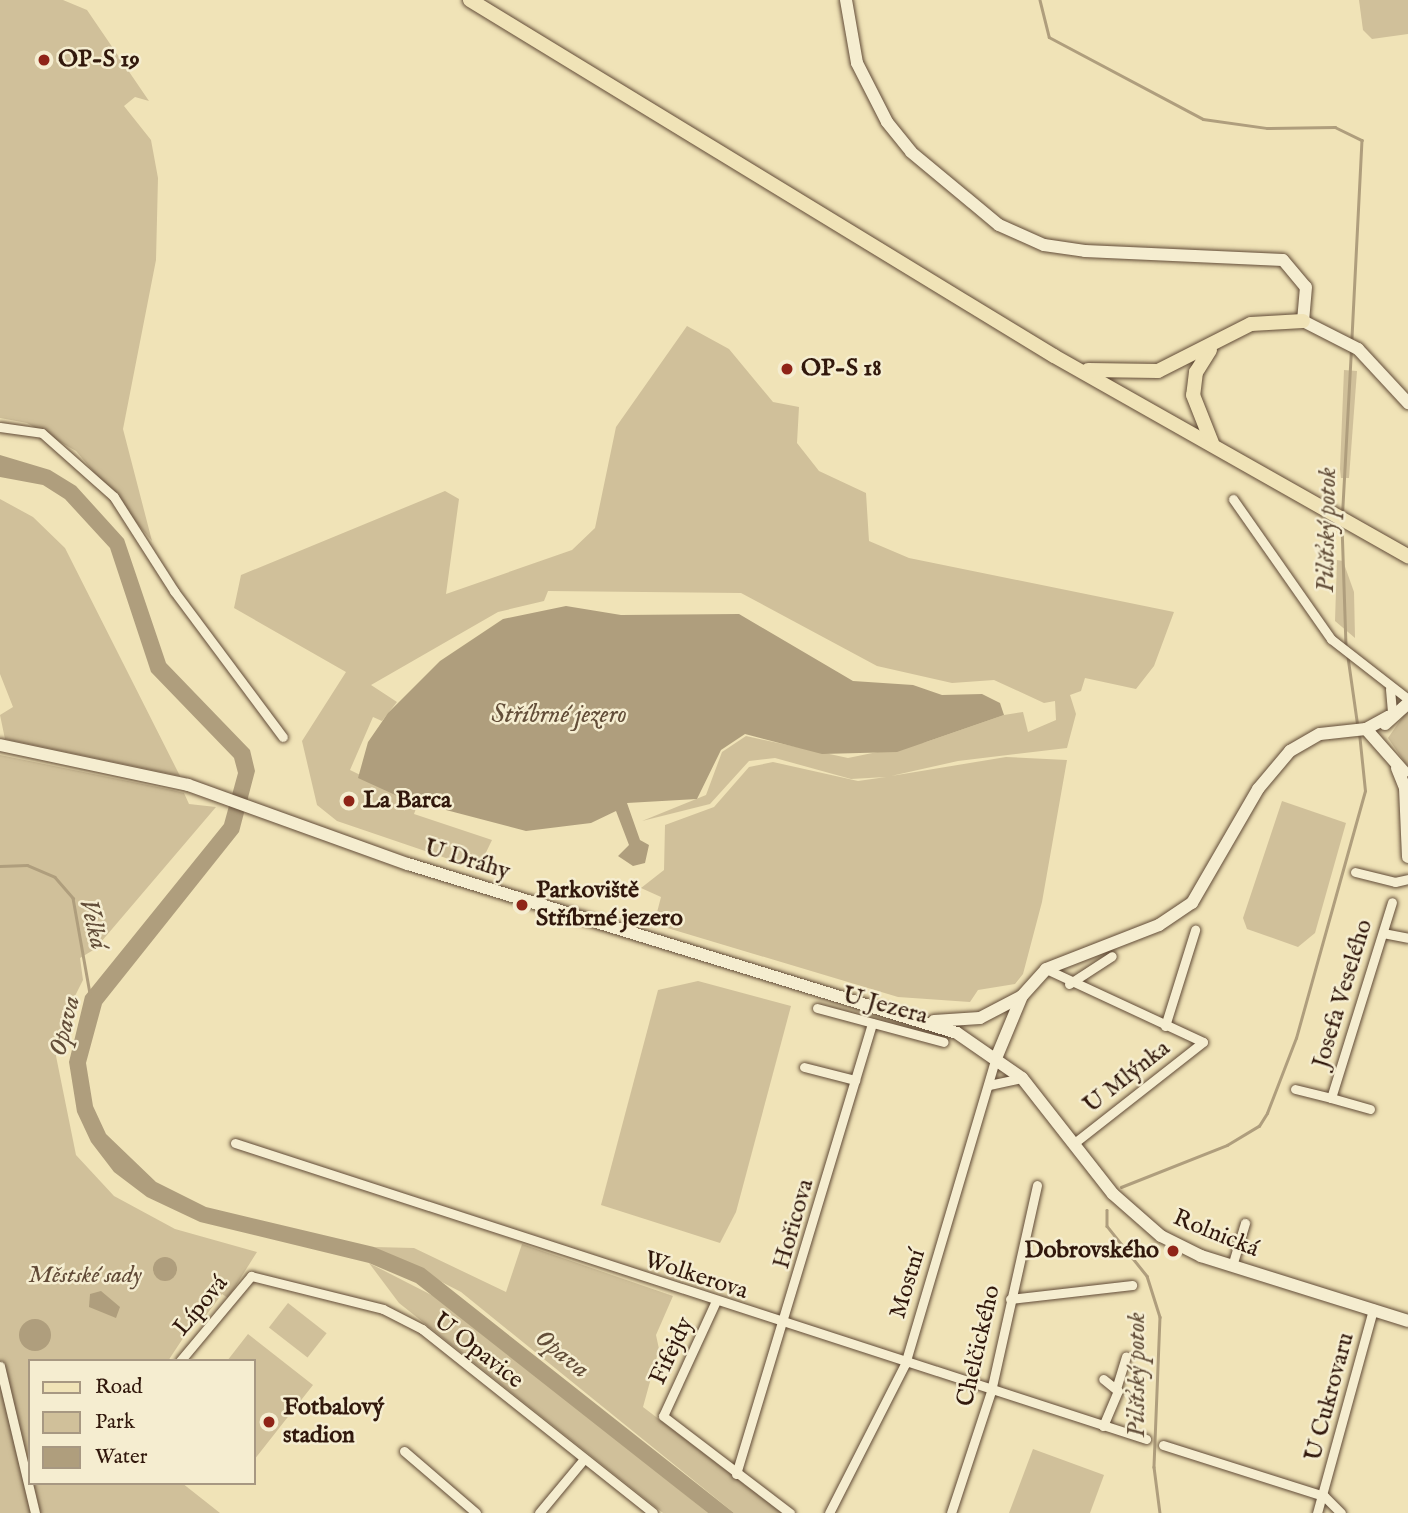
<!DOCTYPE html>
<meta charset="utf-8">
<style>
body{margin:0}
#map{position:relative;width:1408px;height:1513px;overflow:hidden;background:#f0e3b7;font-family:"IM FELL English",serif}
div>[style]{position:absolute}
.green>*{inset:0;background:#d0c09a;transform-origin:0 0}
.water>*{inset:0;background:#af9e7d}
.round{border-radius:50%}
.stream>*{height:2.5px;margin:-1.25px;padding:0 1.25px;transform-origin:1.25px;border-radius:1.25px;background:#af9e7d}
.roads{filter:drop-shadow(0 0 2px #614b37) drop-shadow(0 0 2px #614b37)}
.street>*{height:9px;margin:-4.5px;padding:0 4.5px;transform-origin:4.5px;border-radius:4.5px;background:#f5edd0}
.secondary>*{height:12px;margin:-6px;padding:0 6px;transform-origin:6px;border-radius:6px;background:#f5edd0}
.primary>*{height:14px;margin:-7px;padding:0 7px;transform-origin:7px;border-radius:7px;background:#f0e3b7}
.dots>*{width:19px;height:19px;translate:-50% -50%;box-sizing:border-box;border:4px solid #f5edd0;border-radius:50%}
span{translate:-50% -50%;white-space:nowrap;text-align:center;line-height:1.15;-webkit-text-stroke:5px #f5edd0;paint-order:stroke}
.poi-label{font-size:24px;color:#31180c;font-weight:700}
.left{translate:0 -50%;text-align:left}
.right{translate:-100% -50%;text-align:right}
.street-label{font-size:24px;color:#31180c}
.park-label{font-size:24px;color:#614a37;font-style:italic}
.water-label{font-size:26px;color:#634e39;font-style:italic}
.legend{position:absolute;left:28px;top:1359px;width:228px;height:126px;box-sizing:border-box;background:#f5edd0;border:2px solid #a79882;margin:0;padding:9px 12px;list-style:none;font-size:21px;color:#31180c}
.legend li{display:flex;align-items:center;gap:14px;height:35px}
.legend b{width:35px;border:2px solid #a79882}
</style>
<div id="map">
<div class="green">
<div style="clip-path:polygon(0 0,63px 0,87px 10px,149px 101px,135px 97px,124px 106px,151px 140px,158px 178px,156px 260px,123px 429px,152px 541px,76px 451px,27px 423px,0 418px)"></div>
<div style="clip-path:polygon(1359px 0,1408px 0,1408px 34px,1372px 39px,1363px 30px)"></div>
<div style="clip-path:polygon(687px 326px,729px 349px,773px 402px,799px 407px,797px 443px,819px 471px,866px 493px,869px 541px,909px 558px,1174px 612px,1154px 666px,1136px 689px,1085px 678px,1081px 691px,1070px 695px,1076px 714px,1067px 748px,958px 761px,891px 776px,1006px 757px,1067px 760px,1042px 902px,1023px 974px,1015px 984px,978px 990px,970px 1002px,898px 997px,654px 924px,661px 897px,641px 888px,664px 870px,665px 825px,714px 807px,749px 767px,773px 762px,858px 781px,886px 777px,851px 779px,775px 758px,749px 761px,710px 804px,642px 821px,706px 795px,722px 752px,746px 736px,848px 758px,926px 742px,1004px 715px,1023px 712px,1028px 732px,1056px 720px,1055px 701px,1044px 703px,994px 680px,952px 683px,877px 666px,741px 593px,548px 591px,544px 601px,498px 612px,371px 685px,397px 702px,382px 721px,373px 717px,350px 770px,418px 803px,414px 814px,492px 840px,478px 869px,337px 821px,317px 805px,302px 741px,346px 672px,234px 608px,241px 575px,445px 491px,459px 499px,446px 594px,572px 550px,595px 528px,616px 427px)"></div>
<div style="clip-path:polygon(1344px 370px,1357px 371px,1349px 478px,1341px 478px,1340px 469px)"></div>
<div style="clip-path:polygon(0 499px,33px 517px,65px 548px,180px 776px,5px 739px,0 715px,13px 707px,0 674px)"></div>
<div style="clip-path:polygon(1337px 560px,1343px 561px,1354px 592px,1355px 638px,1335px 621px)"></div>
<div style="clip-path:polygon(1408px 709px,1408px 767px,1388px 738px)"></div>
<div style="clip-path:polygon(0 755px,172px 790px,184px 793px,189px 804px,216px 807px,95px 949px,80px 958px,83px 980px,64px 1018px,56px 1056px,76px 1155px,114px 1196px,175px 1229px,257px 1252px,228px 1298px,222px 1294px,204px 1318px,199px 1314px,168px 1361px,30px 1361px,30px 1483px,182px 1483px,220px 1513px,0 1513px)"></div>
<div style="clip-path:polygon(1282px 801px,1346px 823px,1315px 933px,1298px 947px,1247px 929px,1243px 918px)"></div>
<div style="clip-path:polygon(698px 981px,791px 1006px,736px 1212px,720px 1243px,601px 1205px,658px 990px)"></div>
<div style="clip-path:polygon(522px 1244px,673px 1296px,656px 1335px,659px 1349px,643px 1407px,782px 1513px,734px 1513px,461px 1292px,374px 1247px,414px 1248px,506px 1292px)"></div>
<div style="clip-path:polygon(369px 1263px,451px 1305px,708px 1513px,663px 1513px,399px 1303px)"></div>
<div style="left:288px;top:1303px;width:49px;height:31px;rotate:38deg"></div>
<div style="clip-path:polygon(248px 1334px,313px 1385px,254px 1460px,254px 1361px,227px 1361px)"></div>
<div style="clip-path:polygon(1033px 1449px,1104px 1475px,1090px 1513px,1009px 1513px)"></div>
</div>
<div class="water">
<div style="clip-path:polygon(0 455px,50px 470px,76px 486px,124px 539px,166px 663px,250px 750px,255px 771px,239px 832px,102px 1004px,86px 1063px,93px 1106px,106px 1134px,156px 1182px,206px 1207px,374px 1247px,424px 1268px,734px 1513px,708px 1513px,416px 1283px,369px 1263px,200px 1222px,147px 1197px,114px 1172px,91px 1142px,77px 1112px,69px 1062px,85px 996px,224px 824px,238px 773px,234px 758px,151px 672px,110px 548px,65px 499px,43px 485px,0 477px)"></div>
<div style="clip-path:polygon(566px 606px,621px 615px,739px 614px,853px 681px,913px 685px,942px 695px,982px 694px,1000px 703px,1004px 715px,897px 752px,822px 754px,745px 734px,721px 750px,697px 799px,627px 803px,640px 840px,649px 845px,645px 863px,633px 866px,618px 856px,629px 845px,616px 811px,591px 823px,526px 831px,404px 799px,358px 778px,368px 742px,388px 713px,440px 661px,503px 619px)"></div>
<div class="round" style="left:153px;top:1257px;width:24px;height:24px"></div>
<div style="clip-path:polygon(101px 1291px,120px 1307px,116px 1318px,89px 1307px,90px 1294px)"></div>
<div class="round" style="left:19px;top:1319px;width:32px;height:32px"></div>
</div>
<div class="stream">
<div style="left:1040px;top:0;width:38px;rotate:76deg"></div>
<div style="left:1049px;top:37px;width:174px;rotate:28deg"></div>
<div style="left:1203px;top:119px;width:65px;rotate:8deg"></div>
<div style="left:1267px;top:128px;width:68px;rotate:-0.8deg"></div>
<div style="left:1335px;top:127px;width:30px;rotate:26deg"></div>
<div style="left:1362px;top:140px;width:200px;rotate:92.9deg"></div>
<div style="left:1342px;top:515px;width:165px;rotate:-86.9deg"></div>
<div style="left:1342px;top:525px;width:122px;rotate:88.1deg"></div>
<div style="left:1348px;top:657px;width:71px;rotate:81.9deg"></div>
<div style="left:0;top:866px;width:27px;rotate:-2deg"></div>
<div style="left:27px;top:865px;width:30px;rotate:23deg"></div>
<div style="left:55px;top:877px;width:28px;rotate:49deg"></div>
<div style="left:73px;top:898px;width:97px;rotate:79.9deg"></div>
<div style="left:1121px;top:1187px;width:114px;rotate:-21.6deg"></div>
<div style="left:1227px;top:1145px;width:37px;rotate:-31deg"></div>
<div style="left:1259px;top:1126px;width:15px;rotate:-58deg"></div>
<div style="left:1267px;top:1113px;width:80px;rotate:-68.9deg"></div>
<div style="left:1296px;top:1038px;width:256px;rotate:-74.4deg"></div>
<div style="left:1365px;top:791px;width:58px;rotate:-95.9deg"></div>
<div style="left:1107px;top:1210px;width:16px;rotate:90deg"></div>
<div style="left:1107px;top:1226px;width:64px;rotate:51.3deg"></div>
<div style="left:1147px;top:1276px;width:43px;rotate:72.4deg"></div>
<div style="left:1160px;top:1317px;width:150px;rotate:92.3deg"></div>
<div style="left:1154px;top:1467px;width:46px;rotate:82.6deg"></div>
</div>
<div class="roads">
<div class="street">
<div style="left:0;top:427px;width:42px;rotate:8.1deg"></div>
<div style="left:42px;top:433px;width:96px;rotate:41.6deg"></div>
<div style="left:114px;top:497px;width:112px;rotate:57.4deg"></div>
<div style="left:174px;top:591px;width:182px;rotate:53.3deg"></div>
<div style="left:1233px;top:499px;width:171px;rotate:55deg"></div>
<div style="left:1331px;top:639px;width:98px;rotate:37.9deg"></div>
<div style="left:1390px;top:689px;width:23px;rotate:85deg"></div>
<div style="left:1355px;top:872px;width:41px;rotate:14deg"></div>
<div style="left:1395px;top:882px;width:13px;rotate:-13deg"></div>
<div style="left:1383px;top:933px;width:25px;rotate:11deg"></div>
<div style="left:1046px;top:969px;width:173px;rotate:24.9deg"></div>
<div style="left:1203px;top:1042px;width:164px;rotate:141.9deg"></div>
<div style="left:1069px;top:984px;width:51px;rotate:-33.1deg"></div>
<div style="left:817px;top:1008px;width:131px;rotate:15deg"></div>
<div style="left:1165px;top:1026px;width:101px;rotate:-72.6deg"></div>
<div style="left:804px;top:1067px;width:53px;rotate:14.3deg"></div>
<div style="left:989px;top:1085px;width:33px;rotate:-12deg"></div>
<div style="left:1295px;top:1089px;width:37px;rotate:14deg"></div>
<div style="left:1370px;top:1109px;width:41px;rotate:-164.2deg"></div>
<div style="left:1331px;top:1098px;width:205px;rotate:-72.7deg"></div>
<div style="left:235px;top:1143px;width:958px;rotate:18deg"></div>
<div style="left:1232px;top:1266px;width:45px;rotate:-73.2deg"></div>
<div style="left:1010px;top:1299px;width:123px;rotate:-6.5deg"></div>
<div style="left:715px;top:1303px;width:124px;rotate:114.7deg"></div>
<div style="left:663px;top:1416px;width:160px;rotate:37.4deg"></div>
<div style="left:180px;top:1361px;width:111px;rotate:-50.1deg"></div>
<div style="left:251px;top:1276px;width:136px;rotate:14deg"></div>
<div style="left:383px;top:1309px;width:44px;rotate:27.1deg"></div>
<div style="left:422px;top:1329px;width:295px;rotate:38.5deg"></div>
<div style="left:0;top:1366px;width:151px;rotate:76.6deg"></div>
<div style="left:1116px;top:1389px;width:34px;rotate:-73deg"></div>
<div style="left:1103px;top:1426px;width:38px;rotate:-67deg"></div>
<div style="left:1118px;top:1391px;width:19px;rotate:-141deg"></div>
<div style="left:1163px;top:1445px;width:169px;rotate:17.6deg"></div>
<div style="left:1324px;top:1496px;width:24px;rotate:45deg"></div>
<div style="left:404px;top:1451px;width:95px;rotate:40.7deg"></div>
<div style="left:736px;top:1474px;width:471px;rotate:-73.2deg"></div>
<div style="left:539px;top:1513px;width:70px;rotate:-50.2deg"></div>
<div style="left:829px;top:1513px;width:167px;rotate:-63deg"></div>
<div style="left:905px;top:1364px;width:320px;rotate:-73.5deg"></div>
<div style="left:951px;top:1513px;width:128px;rotate:-71.8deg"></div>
<div style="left:991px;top:1391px;width:211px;rotate:-77.4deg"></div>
<div style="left:1317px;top:1513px;width:212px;rotate:-74.6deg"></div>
</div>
<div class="secondary">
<div style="left:846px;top:0;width:64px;rotate:80.1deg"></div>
<div style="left:857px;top:63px;width:66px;rotate:63deg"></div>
<div style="left:887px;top:122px;width:38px;rotate:51deg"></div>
<div style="left:911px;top:152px;width:114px;rotate:39.7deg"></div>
<div style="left:999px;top:225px;width:49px;rotate:24deg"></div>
<div style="left:1044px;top:245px;width:41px;rotate:8.3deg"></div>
<div style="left:1085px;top:251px;width:198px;rotate:2.6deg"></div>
<div style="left:1283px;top:260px;width:35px;rotate:50deg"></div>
<div style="left:1306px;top:287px;width:34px;rotate:95deg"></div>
<div style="left:1303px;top:321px;width:62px;rotate:27deg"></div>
<div style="left:1358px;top:349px;width:74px;rotate:47.2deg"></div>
<div style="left:1385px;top:724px;width:31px;rotate:-42deg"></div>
<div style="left:1366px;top:729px;width:57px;rotate:48.5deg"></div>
<div style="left:0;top:745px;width:192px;rotate:12deg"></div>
<div style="left:188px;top:785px;width:234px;rotate:19.8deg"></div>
<div style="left:408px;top:864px;width:574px;rotate:17.11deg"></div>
<div style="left:957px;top:1033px;width:79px;rotate:34.7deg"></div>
<div style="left:1022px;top:1078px;width:147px;rotate:51.9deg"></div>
<div style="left:1113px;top:1194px;width:64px;rotate:41.2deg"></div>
<div style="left:1161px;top:1236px;width:45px;rotate:26.6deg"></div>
<div style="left:1201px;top:1256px;width:217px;rotate:17.4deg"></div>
<div style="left:1397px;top:768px;width:22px;rotate:68deg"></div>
<div style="left:1405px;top:788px;width:69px;rotate:87.5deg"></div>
<div style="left:934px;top:1021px;width:46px;rotate:-3.7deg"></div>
<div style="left:980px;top:1018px;width:47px;rotate:-27.6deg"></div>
<div style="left:997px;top:1056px;width:65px;rotate:-67.4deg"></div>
<div style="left:1022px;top:996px;width:36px;rotate:-48deg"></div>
<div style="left:1046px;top:969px;width:121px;rotate:-21.3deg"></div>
<div style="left:1159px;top:925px;width:40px;rotate:-34deg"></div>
<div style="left:1192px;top:903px;width:132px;rotate:-59.9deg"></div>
<div style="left:1258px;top:789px;width:50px;rotate:-49.9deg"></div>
<div style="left:1290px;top:751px;width:34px;rotate:-30deg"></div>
<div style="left:1320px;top:734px;width:46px;rotate:-6.2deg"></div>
<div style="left:1366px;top:729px;width:25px;rotate:-29deg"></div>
</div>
<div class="primary">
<div style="left:470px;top:0;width:684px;rotate:31.37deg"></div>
<div style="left:1054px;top:356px;width:407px;rotate:29.5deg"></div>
<div style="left:1210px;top:350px;width:26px;rotate:122deg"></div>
<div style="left:1196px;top:372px;width:23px;rotate:97deg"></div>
<div style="left:1193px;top:395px;width:52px;rotate:68.4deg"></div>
<div style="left:1088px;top:370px;width:70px;rotate:0.8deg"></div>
<div style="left:1158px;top:371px;width:104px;rotate:-26.8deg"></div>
<div style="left:1251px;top:324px;width:52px;rotate:-3.3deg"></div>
</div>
</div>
<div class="dots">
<div style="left:44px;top:60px;background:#8f2418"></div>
<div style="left:787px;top:369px;background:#8f2418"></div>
<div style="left:349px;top:801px;background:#8f2418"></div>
<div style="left:522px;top:905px;background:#8f2418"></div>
<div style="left:1173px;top:1251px;background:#8f2418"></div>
<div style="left:269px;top:1422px;background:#8f2418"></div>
</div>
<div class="poi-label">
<span class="left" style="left:58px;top:60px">OP-S 19</span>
<span class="left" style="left:801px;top:369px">OP-S 18</span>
<span class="left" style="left:363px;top:801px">La Barca</span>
<span class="left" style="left:536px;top:905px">Parkoviště<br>Stříbrné jezero</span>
<span class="right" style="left:1159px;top:1251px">Dobrovského</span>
<span class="left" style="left:283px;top:1422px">Fotbalový<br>stadion</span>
</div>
<div class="street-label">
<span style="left:467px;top:860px;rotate:17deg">U Dráhy</span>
<span style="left:1343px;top:994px;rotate:-73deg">Josefa Veselého</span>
<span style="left:885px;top:1006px;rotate:15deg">U Jezera</span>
<span style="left:1127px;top:1077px;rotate:-38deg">U Mlýnka</span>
<span style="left:794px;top:1224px;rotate:-74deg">Hořicova</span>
<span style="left:1216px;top:1234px;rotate:22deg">Rolnická</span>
<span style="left:696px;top:1276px;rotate:18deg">Wolkerova</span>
<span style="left:908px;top:1284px;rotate:-73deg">Mostní</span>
<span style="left:201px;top:1306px;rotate:-50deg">Lípová</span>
<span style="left:979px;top:1346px;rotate:-77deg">Chelčického</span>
<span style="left:478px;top:1351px;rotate:38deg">U Opavice</span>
<span style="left:672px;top:1351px;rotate:-65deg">Fifejdy</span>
<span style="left:1330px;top:1397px;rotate:-75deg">U Cukrovaru</span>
</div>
<div class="park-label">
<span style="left:85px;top:1276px">Městské sady</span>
</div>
<div class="water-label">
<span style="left:1327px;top:530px;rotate:-89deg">Pilšťský potok</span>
<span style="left:559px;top:715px">Stříbrné jezero</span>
<span style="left:93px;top:924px;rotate:76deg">Velká</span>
<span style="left:65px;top:1026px;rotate:-76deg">Opava</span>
<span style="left:562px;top:1354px;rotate:39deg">Opava</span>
<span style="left:1137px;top:1375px;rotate:-90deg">Pilšťský potok</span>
</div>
<ul class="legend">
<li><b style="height:9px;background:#f0e3b7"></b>Road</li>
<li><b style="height:19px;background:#d0c09a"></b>Park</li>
<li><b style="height:19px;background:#af9e7d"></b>Water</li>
</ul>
</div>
